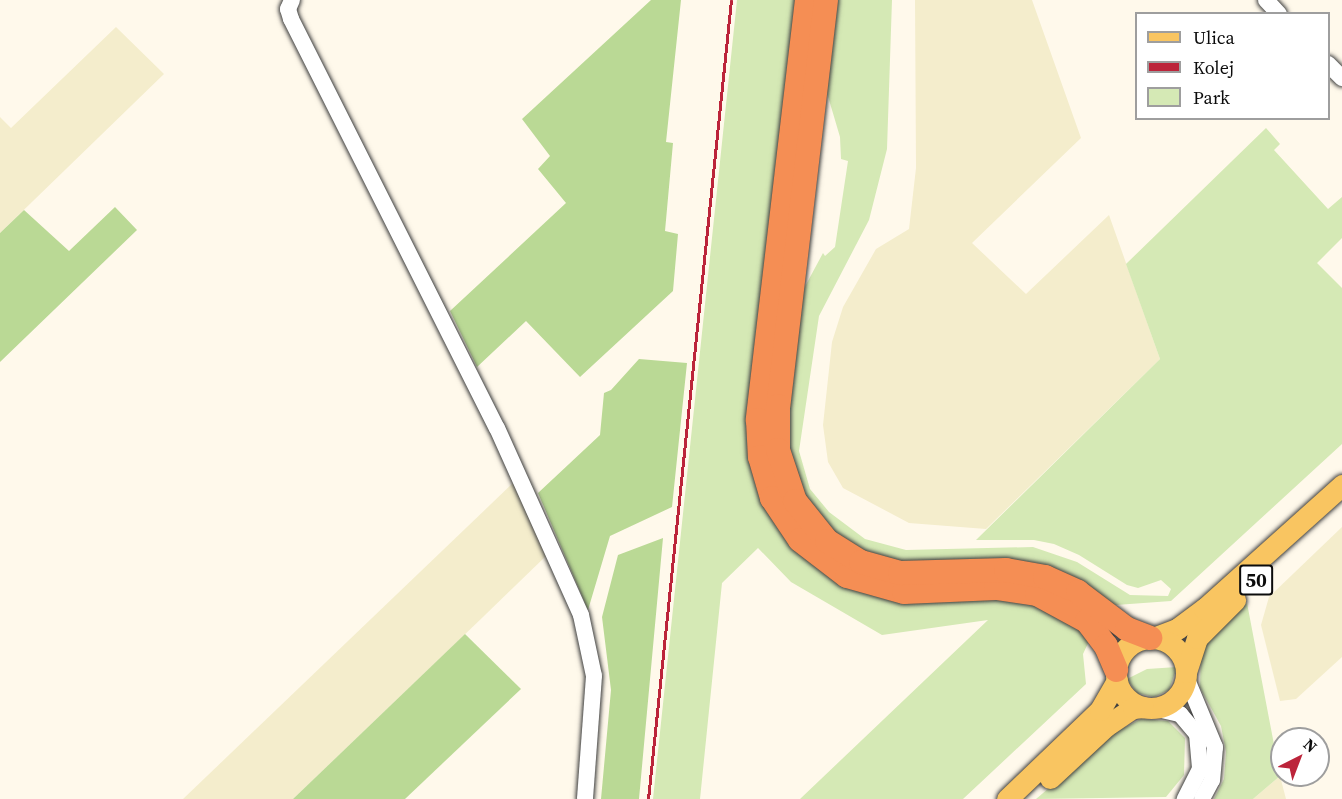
<!DOCTYPE html>
<style>
body{margin:0}
#map{position:relative;width:1342px;height:799px;overflow:hidden;background:#fff9eb;font-family:"Source Serif 4",serif}
div>[style]{position:absolute}
.farmland>*{inset:0;background:#f4edcc}
.green>*{inset:0;background:#d5e9b5}
.forest>*{inset:0;background:#bad995}
.roads{filter:drop-shadow(0 0 2px #3f3f3f) drop-shadow(0 0 2px #3f3f3f)}
.minor>*{height:16px;margin:-8px;padding:0 8px;transform-origin:8px;border-radius:8px;background:#fff}
.major>*{height:21px;margin:-10.5px;padding:0 10.5px;transform-origin:10.5px;border-radius:10.5px;background:#f9c561}
.major>.ring{margin:-10.5px;padding:0;box-sizing:content-box;background:none;border:21px solid #f9c561;border-radius:50%}
.highway>*{height:24px;margin:-12px;padding:0 12px;transform-origin:12px;border-radius:12px;background:#f58e54}
.rail>*{height:3px;margin:-1.5px;padding:0 1.5px;transform-origin:1.5px;border-radius:1.5px;background:#bc243a}
span{translate:-50% -50%;white-space:nowrap;text-align:center;line-height:1.15;-webkit-text-stroke:6px #fff;paint-order:stroke}
.shield-label span{padding:2px 4px;background:#fff;border:2px solid;border-radius:4px;-webkit-text-stroke-width:0}
.shield-label{font-size:20px;color:#0c0c0c;font-weight:700}
.legend{position:absolute;left:1135px;top:12px;width:195px;height:108px;box-sizing:border-box;background:#fff;border:2px solid #9e9e9e;margin:0;padding:8px 10px;list-style:none;font-size:18px;color:#0c0c0c}
.legend li{display:flex;align-items:center;gap:12px;height:30px}
.legend b{width:30px;border:2px solid #9e9e9e}
.north{position:absolute;left:1270px;top:727px;width:60px;height:60px;box-sizing:border-box;background:#fff;border:2px solid #9e9e9e;border-radius:50%;rotate:42deg;font-size:16px;font-weight:700;line-height:24px;text-align:center;color:#0c0c0c}
.north::after{content:'';display:block;margin:auto;width:21px;height:27px;background:#bc243a;clip-path:polygon(50% 0,100% 100%,50% 72%,0 100%)}
</style>
<div id="map">
<div class="farmland">
<div style="clip-path:polygon(915px 0,1032px 0,1081px 138px,972px 243px,1026px 294px,1109px 215px,1160px 359px,986px 529px,909px 523px,843px 488px,828px 462px,823px 425px,832px 342px,843px 307px,876px 249px,909px 229px,916px 168px)"></div>
<div style="clip-path:polygon(116px 27px,164px 74px,0 233px,0 117px,11px 128px)"></div>
<div style="clip-path:polygon(514px 482px,546px 556px,483px 617px,293px 799px,183px 799px)"></div>
<div style="clip-path:polygon(1342px 527px,1342px 657px,1296px 699px,1280px 701px,1261px 625px,1269px 597px)"></div>
<div style="clip-path:polygon(1280px 776px,1286px 799px,1253px 799px)"></div>
</div>
<div class="green">
<div style="clip-path:polygon(737px 0,795px 0,779px 527px,1024px 598px,1091px 637px,1083px 654px,1086px 684px,963px 799px,800px 799px,988px 620px,882px 635px,791px 582px,758px 548px,722px 583px,700px 799px,653px 799px)"></div>
<div style="clip-path:polygon(837px 0,892px 0,887px 149px,869px 220px,819px 316px,799px 451px,810px 489px,829px 512px,865px 539px,906px 550px,1033px 547px,1077px 562px,1130px 595px,1168px 596px,1171px 589px,1161px 580px,1138px 588px,1127px 585px,1079px 555px,1054px 544px,1034px 540px,976px 540px,1160px 359px,1126px 264px,1266px 128px,1280px 144px,1274px 150px,1328px 209px,1342px 197px,1342px 238px,1317px 263px,1342px 288px,1342px 444px,1171px 601px,1116px 605px,1113px 609px,934px 568px,870px 559px,810px 512px,783px 448px,801px 294px,823px 253px,825px 256px,835px 247px,848px 161px,841px 159px,840px 137px,827px 93px)"></div>
<div style="clip-path:polygon(1247px 603px,1280px 776px,1253px 799px,1214px 799px,1224px 779px,1226px 752px,1221px 726px,1200px 688px,1201px 647px)"></div>
<div style="clip-path:polygon(1177px 667px,1169px 690px,1154px 697px,1137px 693px,1127px 679px,1147px 669px)"></div>
<div style="clip-path:polygon(1141px 719px,1168px 721px,1185px 738px,1184px 775px,1166px 797px,1036px 799px,1114px 733px)"></div>
</div>
<div class="forest">
<div style="clip-path:polygon(651px 0,681px 0,666px 142px,673px 143px,665px 231px,678px 234px,673px 291px,580px 377px,526px 321px,477px 367px,450px 311px,566px 203px,538px 169px,550px 156px,522px 119px)"></div>
<div style="clip-path:polygon(115px 207px,137px 230px,0 362px,0 233px,24px 210px,69px 251px)"></div>
<div style="clip-path:polygon(639px 359px,687px 363px,672px 507px,610px 536px,588px 610px,538px 493px,600px 435px,604px 393px,611px 390px)"></div>
<div style="clip-path:polygon(663px 538px,639px 799px,601px 799px,611px 690px,602px 617px,618px 555px)"></div>
<div style="clip-path:polygon(465px 634px,521px 689px,405px 799px,293px 799px)"></div>
</div>
<div class="roads">
<div class="minor">
<div style="left:292px;top:0;width:10px;rotate:114deg"></div>
<div style="left:288px;top:9px;width:10px;rotate:73deg"></div>
<div style="left:291px;top:19px;width:458px;rotate:63.3deg"></div>
<div style="left:497px;top:428px;width:205px;rotate:65.8deg"></div>
<div style="left:581px;top:615px;width:62px;rotate:78deg"></div>
<div style="left:594px;top:676px;width:123px;rotate:94.2deg"></div>
<div style="left:1266px;top:0;width:19px;rotate:47deg"></div>
<div style="left:1328px;top:64px;width:20px;rotate:45deg"></div>
<div style="left:1186px;top:677px;width:76px;rotate:67.5deg"></div>
<div style="left:1215px;top:747px;width:33px;rotate:95deg"></div>
<div style="left:1212px;top:780px;width:21px;rotate:118deg"></div>
<div style="left:1153px;top:708px;width:28px;rotate:13deg"></div>
<div style="left:1180px;top:714px;width:26px;rotate:50deg"></div>
<div style="left:1197px;top:734px;width:35px;rotate:85deg"></div>
<div style="left:1200px;top:769px;width:34px;rotate:117deg"></div>
</div>
<div class="major">
<div style="left:1153px;top:638px;width:26px;rotate:-21deg"></div>
<div style="left:1177px;top:629px;width:34px;rotate:-37deg"></div>
<div style="left:1204px;top:609px;width:186px;rotate:-41.9deg"></div>
<div class="ring" style="left:1116px;top:638px;width:49px;height:49px"></div>
<div style="left:1186px;top:672px;width:36px;rotate:-72deg"></div>
<div style="left:1197px;top:638px;width:54px;rotate:-45deg"></div>
<div style="left:1050px;top:778px;width:76px;rotate:-42.9deg"></div>
<div style="left:1106px;top:726px;width:32px;rotate:-34deg"></div>
<div style="left:1133px;top:708px;width:10px;rotate:-6deg"></div>
<div style="left:1007px;top:799px;width:129px;rotate:-43.7deg"></div>
<div style="left:1100px;top:710px;width:34px;rotate:-60deg"></div>
</div>
<div class="highway">
<div style="left:807px;top:0;width:423px;rotate:96.7deg"></div>
<div style="left:758px;top:420px;width:37px;rotate:87deg"></div>
<div style="left:760px;top:457px;width:43px;rotate:73.7deg"></div>
<div style="left:772px;top:498px;width:50px;rotate:56.3deg"></div>
<div style="left:800px;top:540px;width:59px;rotate:37.5deg"></div>
<div style="left:847px;top:576px;width:59px;rotate:15.7deg"></div>
<div style="left:904px;top:592px;width:92px;rotate:-2.5deg"></div>
<div style="left:996px;top:588px;width:41px;rotate:8.3deg"></div>
<div style="left:1037px;top:594px;width:57px;rotate:28.4deg"></div>
<div style="left:1087px;top:621px;width:31px;rotate:53deg"></div>
<div style="left:1106px;top:646px;width:26px;rotate:67deg"></div>
<div style="left:826px;top:0;width:409px;rotate:96.7deg"></div>
<div style="left:778px;top:406px;width:44px;rotate:90deg"></div>
<div style="left:778px;top:450px;width:54px;rotate:71.6deg"></div>
<div style="left:795px;top:501px;width:51px;rotate:51.3deg"></div>
<div style="left:827px;top:541px;width:40px;rotate:32deg"></div>
<div style="left:861px;top:562px;width:41px;rotate:15.8deg"></div>
<div style="left:900px;top:573px;width:106px;rotate:-1.6deg"></div>
<div style="left:1006px;top:570px;width:40px;rotate:10deg"></div>
<div style="left:1045px;top:577px;width:36px;rotate:24deg"></div>
<div style="left:1078px;top:592px;width:61px;rotate:37.1deg"></div>
<div style="left:1127px;top:629px;width:25px;rotate:21deg"></div>
</div>
</div>
<div class="rail">
<div style="left:648px;top:799px;width:803px;rotate:-84.07deg"></div>
</div>
<div class="shield-label">
<span style="left:1256px;top:580px">50</span>
</div>
<ul class="legend">
<li><b style="height:8px;background:#f9c561"></b>Ulica</li>
<li><b style="height:8px;background:#bc243a"></b>Kolej</li>
<li><b style="height:16px;background:#d5e9b5"></b>Park</li>
</ul>
<div class="north">N</div>
</div>
